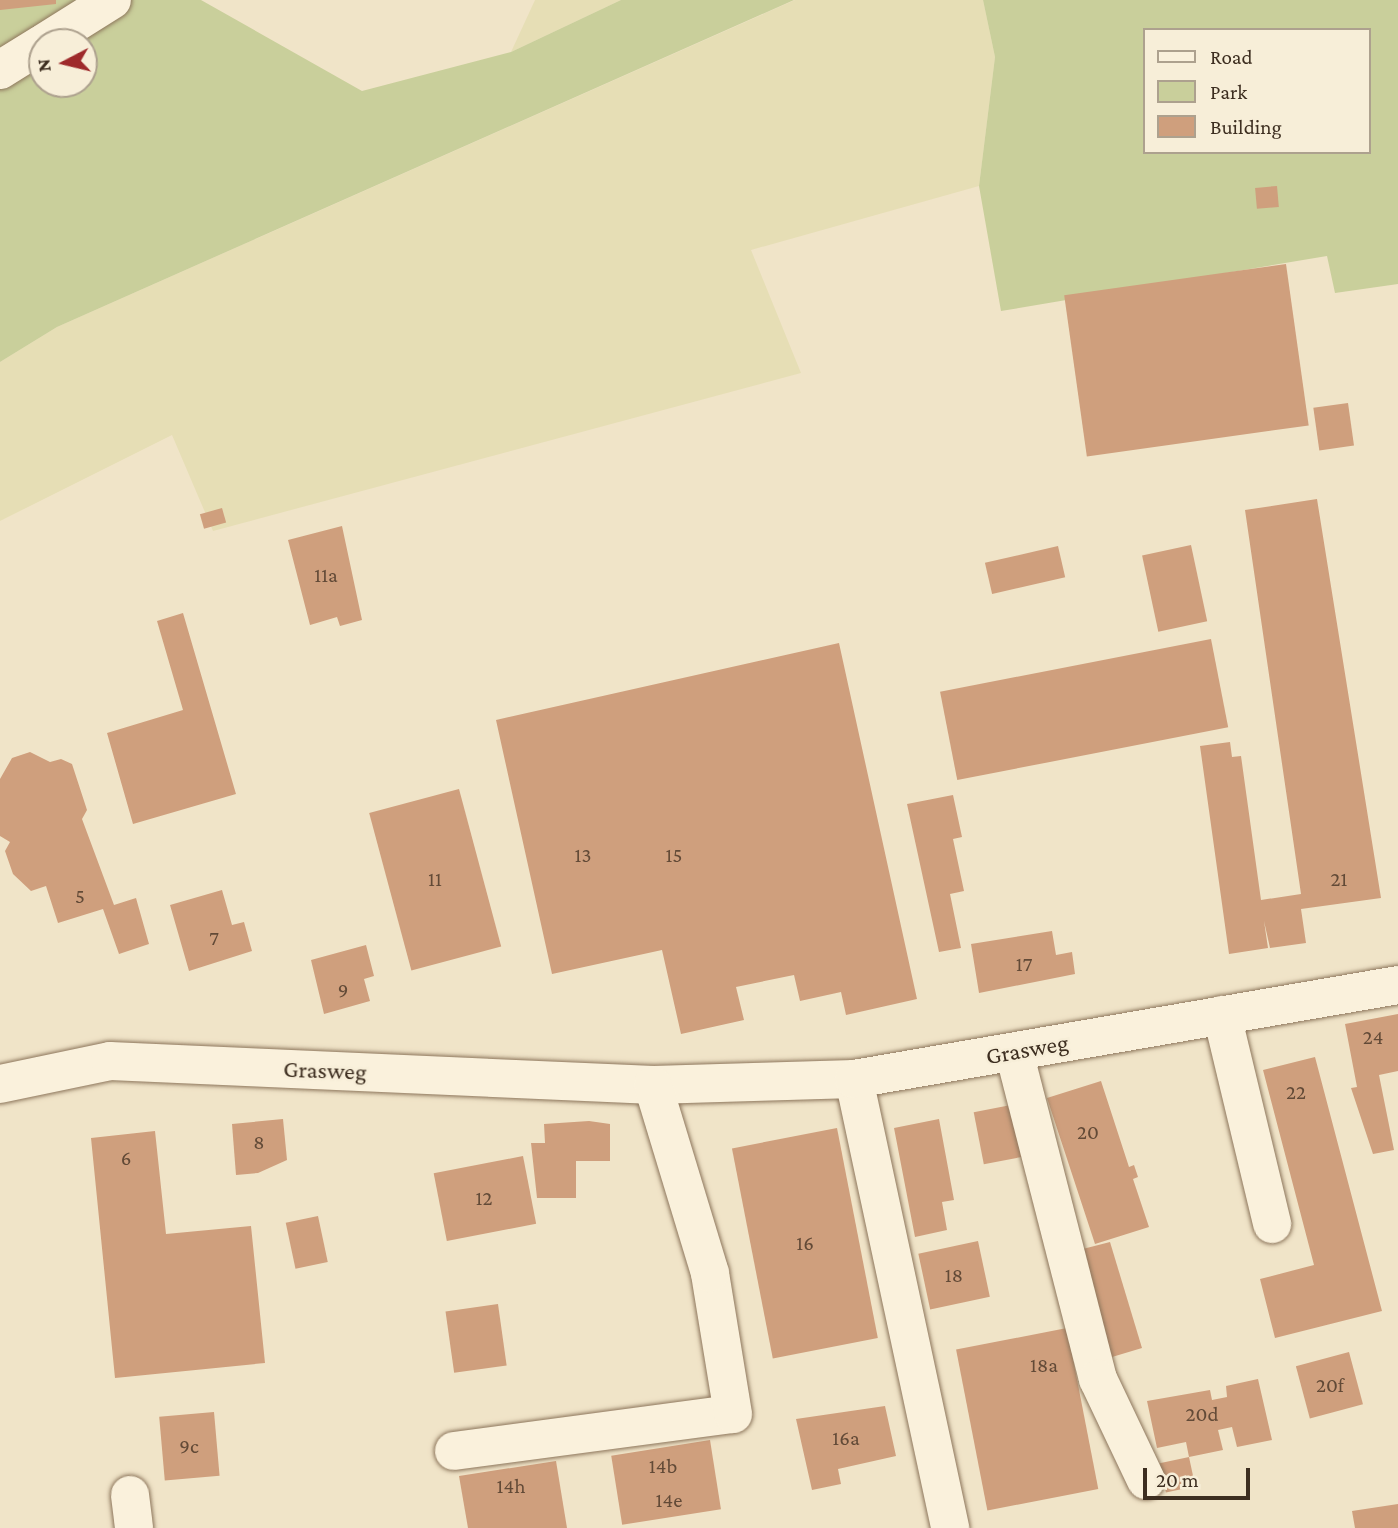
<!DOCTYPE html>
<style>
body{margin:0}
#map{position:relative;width:1398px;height:1528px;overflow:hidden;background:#f0e4c8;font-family:"Crimson Pro",serif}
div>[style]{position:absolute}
.farmland>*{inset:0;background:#e6deb5}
.green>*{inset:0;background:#c9cf9b}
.building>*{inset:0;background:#cf9f7d;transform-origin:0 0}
.roads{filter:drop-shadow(0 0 2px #8d765c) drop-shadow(0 0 2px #8d765c)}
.minor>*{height:38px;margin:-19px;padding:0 19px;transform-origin:19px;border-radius:19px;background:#faf1dc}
span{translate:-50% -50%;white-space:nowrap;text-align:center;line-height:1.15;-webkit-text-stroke:5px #f7eed8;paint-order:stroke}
.number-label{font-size:21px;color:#624a37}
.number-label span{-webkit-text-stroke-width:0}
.street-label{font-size:24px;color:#3d2e20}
.legend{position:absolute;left:1143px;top:28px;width:228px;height:126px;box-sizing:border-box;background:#f7eed8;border:2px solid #ada18e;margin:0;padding:9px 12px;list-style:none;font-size:21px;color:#3d2e20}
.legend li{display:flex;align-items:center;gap:14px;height:35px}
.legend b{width:35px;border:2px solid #ada18e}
.north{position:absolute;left:28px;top:28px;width:70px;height:70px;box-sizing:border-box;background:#f7eed8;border:2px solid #ada18e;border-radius:50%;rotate:263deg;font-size:19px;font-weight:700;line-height:28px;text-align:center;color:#3d2e20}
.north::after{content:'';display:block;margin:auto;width:24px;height:32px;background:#9e2a2b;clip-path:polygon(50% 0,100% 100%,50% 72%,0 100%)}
.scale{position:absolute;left:1143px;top:1468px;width:107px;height:32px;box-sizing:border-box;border:4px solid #3d2e20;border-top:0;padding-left:9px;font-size:21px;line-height:24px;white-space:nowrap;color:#3d2e20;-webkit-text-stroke:5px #f7eed8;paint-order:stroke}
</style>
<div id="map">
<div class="farmland">
<div style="clip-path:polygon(535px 0,621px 0,511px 52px)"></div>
<div style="clip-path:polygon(795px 0,983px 0,995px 57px,979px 186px,751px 250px,801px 373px,213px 531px,172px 435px,0 521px,0 362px,57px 327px)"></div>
</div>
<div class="green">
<div style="clip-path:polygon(evenodd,0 0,201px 0,362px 91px,511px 52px,621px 0,794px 0,57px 327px,0 362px,0 0,42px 42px,84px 42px,84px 84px,42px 84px,42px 42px)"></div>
<div style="clip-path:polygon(evenodd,983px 0,1398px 0,1398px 284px,1335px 293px,1327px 256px,1001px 311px,979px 186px,995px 57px,983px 0,1144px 30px,1368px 30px,1368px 152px,1144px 152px,1144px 30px)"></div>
</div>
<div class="building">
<div style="clip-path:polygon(0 0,56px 0,56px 4px,0 10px)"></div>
<div style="left:1277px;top:186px;width:21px;height:22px;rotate:85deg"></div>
<div style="left:1286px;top:264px;width:163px;height:224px;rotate:82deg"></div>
<div style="left:1348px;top:403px;width:43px;height:35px;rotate:82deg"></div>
<div style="clip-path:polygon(1317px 499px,1381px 898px,1301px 909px,1306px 943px,1270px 948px,1264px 921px,1268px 948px,1229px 954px,1200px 746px,1230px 742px,1232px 757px,1241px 756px,1261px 900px,1301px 894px,1245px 510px)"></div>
<div style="left:222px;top:508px;width:15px;height:23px;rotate:74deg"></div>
<div style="clip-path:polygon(342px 526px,362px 620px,340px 626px,337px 617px,310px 625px,288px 540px)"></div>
<div style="left:1191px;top:545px;width:78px;height:50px;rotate:78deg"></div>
<div style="left:1058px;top:546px;width:32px;height:75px;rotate:77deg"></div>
<div style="clip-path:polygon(183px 613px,236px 794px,133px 824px,107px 733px,183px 710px,157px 621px)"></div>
<div style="left:1211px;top:639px;width:90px;height:276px;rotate:79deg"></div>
<div style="clip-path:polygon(839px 643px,917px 999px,846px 1015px,841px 992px,800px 1001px,794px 975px,736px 987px,744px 1020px,681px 1034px,662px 950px,552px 974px,496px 720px)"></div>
<div style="clip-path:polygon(30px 752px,50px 762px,61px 759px,72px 764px,87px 810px,82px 819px,114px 905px,136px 898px,149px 944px,119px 954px,103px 909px,58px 923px,46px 886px,31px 891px,13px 874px,5px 851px,10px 842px,0 836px,0 779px,12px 758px)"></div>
<div style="left:459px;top:789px;width:163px;height:93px;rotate:75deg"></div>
<div style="clip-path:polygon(953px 795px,962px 837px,953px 839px,964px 891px,950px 894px,961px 948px,939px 952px,907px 804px)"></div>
<div style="clip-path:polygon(222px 890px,232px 925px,244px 922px,252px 951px,189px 971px,170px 905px)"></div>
<div style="clip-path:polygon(1052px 931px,1056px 955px,1072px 952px,1075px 974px,979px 993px,971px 944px)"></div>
<div style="clip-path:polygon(366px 945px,374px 976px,364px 979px,370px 1001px,324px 1014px,311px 960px)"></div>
<div style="clip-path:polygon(1398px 1014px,1398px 1071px,1379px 1075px,1394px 1150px,1373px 1154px,1351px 1088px,1357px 1087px,1345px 1024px)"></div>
<div style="clip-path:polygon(1315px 1057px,1382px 1311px,1275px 1338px,1260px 1279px,1314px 1265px,1263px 1070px)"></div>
<div style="clip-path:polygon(1101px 1081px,1129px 1167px,1134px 1165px,1138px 1177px,1133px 1179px,1149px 1227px,1095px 1244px,1047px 1098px)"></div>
<div style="left:1011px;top:1105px;width:53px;height:38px;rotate:79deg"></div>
<div style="clip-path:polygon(283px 1119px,287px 1160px,258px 1173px,236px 1175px,232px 1124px)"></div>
<div style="clip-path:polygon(939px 1119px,954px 1200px,942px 1202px,947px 1230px,915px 1237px,894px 1128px)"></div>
<div style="clip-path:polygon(589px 1121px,610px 1124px,610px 1161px,576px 1161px,576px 1198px,537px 1198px,531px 1143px,545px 1143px,544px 1124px)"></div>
<div style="left:837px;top:1128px;width:214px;height:107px;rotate:79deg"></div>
<div style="clip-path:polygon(155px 1131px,166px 1234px,251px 1226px,265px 1363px,115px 1378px,91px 1138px)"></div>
<div style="left:523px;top:1156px;width:69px;height:91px;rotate:79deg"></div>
<div style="left:318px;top:1216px;width:47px;height:33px;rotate:78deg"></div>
<div style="left:978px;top:1241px;width:57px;height:61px;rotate:78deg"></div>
<div style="clip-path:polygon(1110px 1242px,1142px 1348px,1112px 1357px,1075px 1251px)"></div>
<div style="left:498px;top:1304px;width:62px;height:53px;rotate:82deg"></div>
<div style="left:1067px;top:1328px;width:164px;height:113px;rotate:79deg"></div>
<div style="left:1349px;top:1352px;width:54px;height:55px;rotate:75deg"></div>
<div style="clip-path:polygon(1258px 1379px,1272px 1440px,1237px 1447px,1232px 1427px,1218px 1430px,1223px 1450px,1189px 1457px,1186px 1442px,1157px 1448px,1147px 1401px,1210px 1390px,1212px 1400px,1227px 1397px,1226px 1386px)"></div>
<div style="clip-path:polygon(885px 1406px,896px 1456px,838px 1469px,841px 1484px,812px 1490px,796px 1419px)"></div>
<div style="left:214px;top:1412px;width:64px;height:55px;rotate:85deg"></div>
<div style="left:710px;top:1440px;width:70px;height:100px;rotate:81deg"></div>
<div style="left:1189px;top:1457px;width:30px;height:30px;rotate:78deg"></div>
<div style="clip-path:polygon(556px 1461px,567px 1528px,468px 1528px,459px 1476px)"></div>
<div style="clip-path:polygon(1398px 1504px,1398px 1528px,1355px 1528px,1352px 1511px)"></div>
</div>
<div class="roads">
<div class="minor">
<div style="left:45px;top:42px;width:79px;rotate:-32.1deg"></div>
<div style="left:0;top:70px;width:49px;rotate:-31.8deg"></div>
<div style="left:1222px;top:1015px;width:215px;rotate:76.5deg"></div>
<div style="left:1014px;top:1052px;width:338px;rotate:75.6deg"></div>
<div style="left:1098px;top:1379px;width:112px;rotate:64.6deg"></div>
<div style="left:854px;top:1079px;width:459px;rotate:77.9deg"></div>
<div style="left:0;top:1084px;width:112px;rotate:-11.8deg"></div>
<div style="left:110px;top:1061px;width:544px;rotate:2.53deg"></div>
<div style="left:653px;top:1085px;width:201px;rotate:-1.7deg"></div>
<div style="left:854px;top:1079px;width:552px;rotate:-9.8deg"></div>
<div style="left:454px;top:1451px;width:281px;rotate:-7.6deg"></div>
<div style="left:733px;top:1414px;width:143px;rotate:-99.3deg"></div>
<div style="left:710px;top:1273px;width:196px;rotate:-106.9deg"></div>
<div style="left:130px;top:1495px;width:33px;rotate:83deg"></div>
</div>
</div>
<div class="number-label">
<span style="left:326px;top:575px">11a</span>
<span style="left:583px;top:855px">13</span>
<span style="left:674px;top:855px">15</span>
<span style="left:435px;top:879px">11</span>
<span style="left:1339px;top:879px">21</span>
<span style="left:80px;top:896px">5</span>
<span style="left:214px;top:938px">7</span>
<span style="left:1024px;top:964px">17</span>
<span style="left:343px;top:990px">9</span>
<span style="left:1373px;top:1037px">24</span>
<span style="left:1296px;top:1092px">22</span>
<span style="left:1088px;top:1132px">20</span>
<span style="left:259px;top:1142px">8</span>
<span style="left:126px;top:1158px">6</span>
<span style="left:484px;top:1198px">12</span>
<span style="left:805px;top:1243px">16</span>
<span style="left:954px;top:1275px">18</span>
<span style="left:1044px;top:1365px">18a</span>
<span style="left:1330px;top:1385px">20f</span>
<span style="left:1202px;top:1414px">20d</span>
<span style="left:846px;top:1438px">16a</span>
<span style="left:189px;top:1446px">9c</span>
<span style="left:663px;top:1466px">14b</span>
<span style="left:511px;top:1486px">14h</span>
<span style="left:669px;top:1500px">14e</span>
</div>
<div class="street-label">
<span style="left:1027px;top:1049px;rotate:-10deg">Grasweg</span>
<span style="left:325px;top:1070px;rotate:2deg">Grasweg</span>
</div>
<ul class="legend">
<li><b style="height:9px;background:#faf1dc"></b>Road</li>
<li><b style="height:19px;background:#c9cf9b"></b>Park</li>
<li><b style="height:19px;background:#cf9f7d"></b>Building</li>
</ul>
<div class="north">N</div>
<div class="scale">20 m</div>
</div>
